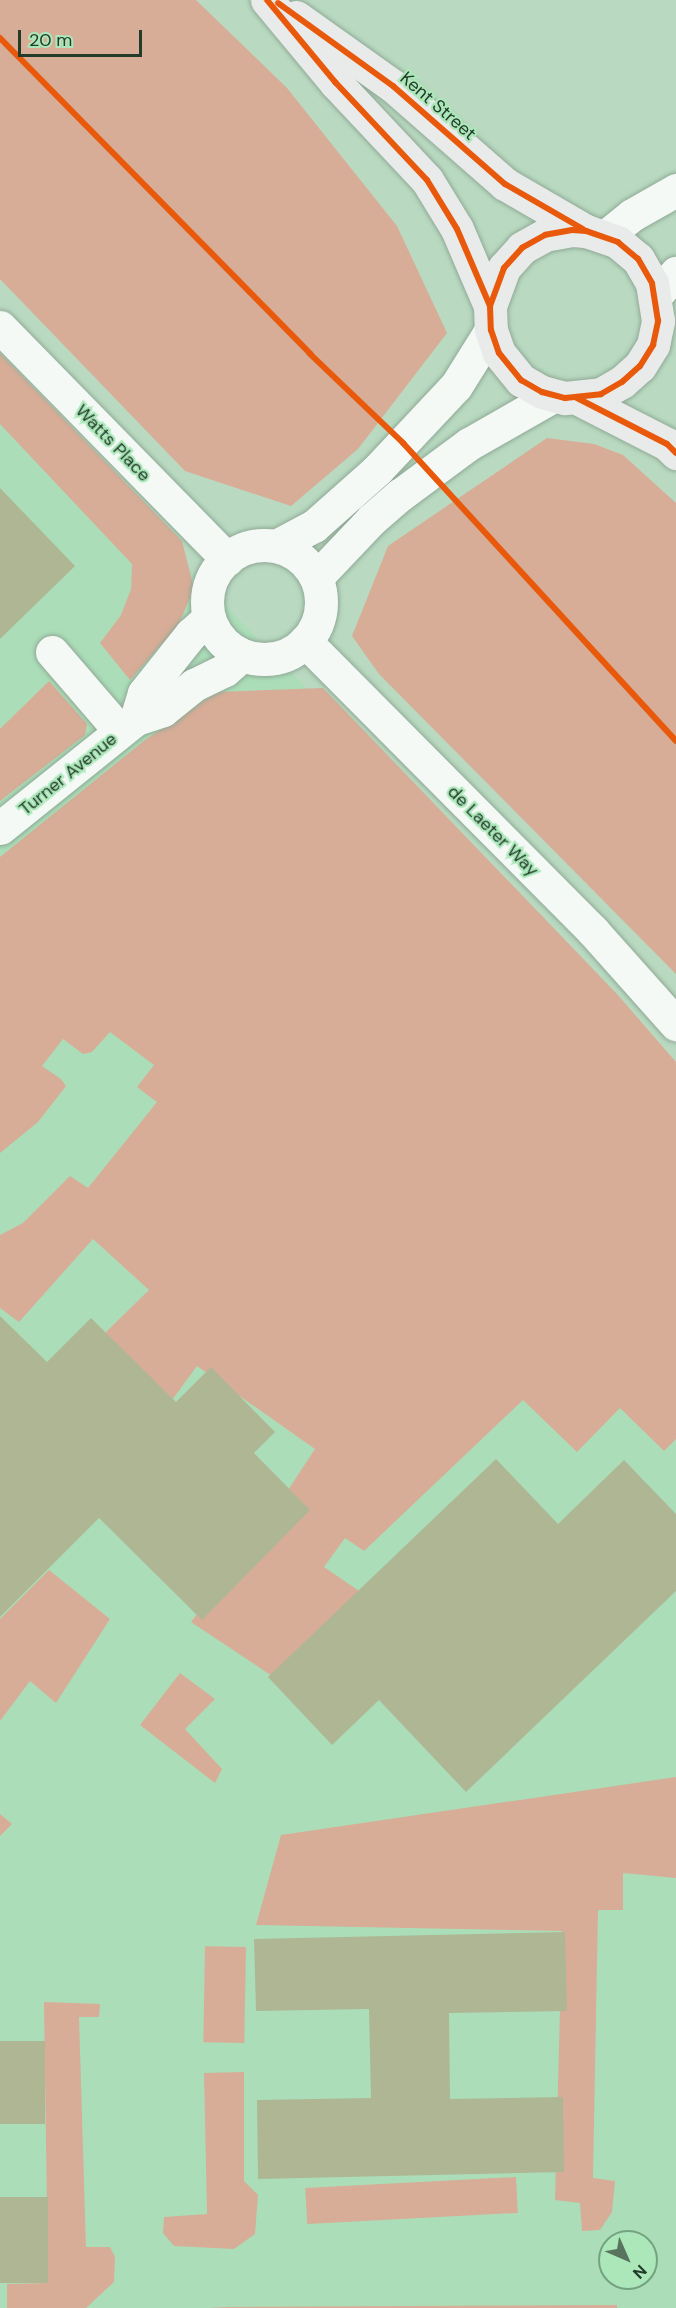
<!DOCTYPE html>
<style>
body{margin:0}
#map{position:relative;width:676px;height:2308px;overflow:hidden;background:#b9dac1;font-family:"DM Sans",sans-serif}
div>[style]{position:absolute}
.built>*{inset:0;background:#abdeb8}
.green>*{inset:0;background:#d7ad97;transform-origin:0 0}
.building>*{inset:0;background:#aeb694;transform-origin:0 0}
.roads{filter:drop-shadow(0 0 2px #90a996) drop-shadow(0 0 2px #90a996)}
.street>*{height:33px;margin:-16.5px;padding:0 16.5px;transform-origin:16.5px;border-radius:16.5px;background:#f4f9f6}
.street>.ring{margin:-16.5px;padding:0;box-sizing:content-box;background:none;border:33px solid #f4f9f6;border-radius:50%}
.primary>*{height:33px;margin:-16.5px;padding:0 16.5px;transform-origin:16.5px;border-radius:16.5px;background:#e9ebeb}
.cycleway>*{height:6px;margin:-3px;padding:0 3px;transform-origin:3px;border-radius:3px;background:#e8590c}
span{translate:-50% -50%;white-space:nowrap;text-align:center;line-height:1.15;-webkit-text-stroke:4.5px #ace7ba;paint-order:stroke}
.street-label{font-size:18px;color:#233b29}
.north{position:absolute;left:598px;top:2230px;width:60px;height:60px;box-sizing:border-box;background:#ace7ba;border:2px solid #75a280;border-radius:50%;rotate:135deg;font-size:16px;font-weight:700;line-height:24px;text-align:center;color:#233b29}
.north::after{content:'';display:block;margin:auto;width:21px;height:27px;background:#58735e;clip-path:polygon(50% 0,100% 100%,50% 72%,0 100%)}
.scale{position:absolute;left:18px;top:30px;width:124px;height:27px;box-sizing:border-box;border:3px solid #233b29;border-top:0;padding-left:8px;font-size:18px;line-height:21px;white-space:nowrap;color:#233b29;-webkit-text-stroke:4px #ace7ba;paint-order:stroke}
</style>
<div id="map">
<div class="built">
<div style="clip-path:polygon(evenodd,0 379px,285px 666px,565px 956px,676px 1080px,676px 2308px,0 2308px,0 379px,610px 2242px,646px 2242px,646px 2278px,610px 2278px,610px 2242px)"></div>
</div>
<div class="green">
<div style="clip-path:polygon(0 0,196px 0,287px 88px,397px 226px,447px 333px,358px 449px,291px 506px,185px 471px,0 279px)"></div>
<div style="clip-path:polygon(0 353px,182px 541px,194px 588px,178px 626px,130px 680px,100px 643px,121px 615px,131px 589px,132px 564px,0 424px)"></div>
<div style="clip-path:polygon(547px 438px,594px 444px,623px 455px,676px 503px,676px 974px,379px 674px,352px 636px,388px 546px)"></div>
<div style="clip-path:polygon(49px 681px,87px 724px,85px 735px,0 801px,0 729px)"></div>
<div style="clip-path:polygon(323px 688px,617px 994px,676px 1062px,676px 1439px,664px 1451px,620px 1408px,577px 1452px,523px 1400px,364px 1551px,345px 1538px,324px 1567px,362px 1593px,272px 1676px,191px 1622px,265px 1525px,315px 1449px,197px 1366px,172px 1400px,105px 1333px,149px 1290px,93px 1239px,19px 1322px,0 1308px,0 1235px,23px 1223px,70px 1176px,88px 1188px,157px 1102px,137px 1087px,154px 1065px,110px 1032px,92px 1052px,83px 1054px,63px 1039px,42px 1066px,61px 1079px,66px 1086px,38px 1122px,0 1153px,0 857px,145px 740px,217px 692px)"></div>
<div style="clip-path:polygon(49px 1570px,110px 1619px,56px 1703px,30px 1681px,0 1721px,0 1619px)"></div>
<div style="clip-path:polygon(180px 1673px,215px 1699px,185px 1729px,222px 1769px,215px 1783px,140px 1725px)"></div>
<div style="clip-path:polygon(676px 1777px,676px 1878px,623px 1873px,623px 1910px,598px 1910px,593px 2178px,615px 2181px,612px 2212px,600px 2230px,582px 2231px,580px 2203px,555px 2200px,562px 1931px,256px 1925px,281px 1835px)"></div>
<div style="clip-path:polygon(0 1814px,12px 1824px,0 1836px)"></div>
<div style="left:246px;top:1947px;width:96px;height:41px;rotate:91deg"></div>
<div style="clip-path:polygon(44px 2002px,100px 2004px,99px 2017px,79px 2017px,86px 2247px,110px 2247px,115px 2257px,114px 2282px,86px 2308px,7px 2308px,7px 2284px,48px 2283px)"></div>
<div style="clip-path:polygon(244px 2072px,244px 2181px,258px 2195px,255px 2234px,234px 2249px,174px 2246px,163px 2233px,164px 2217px,207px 2214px,204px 2073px)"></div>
<div style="left:516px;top:2177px;width:36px;height:211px;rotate:87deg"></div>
<div style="clip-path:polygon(617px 2305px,617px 2308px,208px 2308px,227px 2307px)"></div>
</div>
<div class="building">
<div style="clip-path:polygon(0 488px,75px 566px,0 639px)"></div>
<div style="clip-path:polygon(0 1316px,47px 1362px,91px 1318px,176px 1402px,211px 1367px,275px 1432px,254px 1453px,310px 1510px,202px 1620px,99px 1518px,0 1617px)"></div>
<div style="clip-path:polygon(496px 1459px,558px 1524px,624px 1460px,676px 1514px,676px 1591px,466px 1792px,379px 1700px,332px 1745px,268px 1677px)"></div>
<div style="clip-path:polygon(565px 1932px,567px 2011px,449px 2013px,450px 2099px,563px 2097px,564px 2172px,258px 2179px,257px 2100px,371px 2098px,369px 2009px,256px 2011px,254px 1939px)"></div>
<div style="left:45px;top:2041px;width:83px;height:45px;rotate:90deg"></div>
<div style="left:48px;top:2197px;width:86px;height:48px;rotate:90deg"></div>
</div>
<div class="roads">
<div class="street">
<div style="left:606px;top:236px;width:33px;rotate:-39deg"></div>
<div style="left:632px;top:215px;width:51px;rotate:-29.6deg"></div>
<div style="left:656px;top:295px;width:30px;rotate:-48deg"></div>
<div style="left:0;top:327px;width:325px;rotate:45.6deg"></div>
<div class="ring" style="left:207px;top:545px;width:81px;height:81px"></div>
<div style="left:276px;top:546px;width:43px;rotate:-27.8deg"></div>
<div style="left:314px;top:526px;width:84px;rotate:-41.6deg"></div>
<div style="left:377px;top:470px;width:115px;rotate:-46.8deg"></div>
<div style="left:456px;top:386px;width:66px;rotate:-58deg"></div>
<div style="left:316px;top:578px;width:81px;rotate:-46.5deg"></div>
<div style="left:372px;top:519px;width:37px;rotate:-41deg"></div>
<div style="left:400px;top:495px;width:86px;rotate:-36.5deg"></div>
<div style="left:469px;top:444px;width:97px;rotate:-29.7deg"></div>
<div style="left:305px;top:641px;width:409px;rotate:45.2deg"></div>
<div style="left:593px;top:931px;width:125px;rotate:48.3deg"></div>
<div style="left:52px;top:652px;width:104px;rotate:49.3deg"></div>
<div style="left:136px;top:719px;width:27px;rotate:-73deg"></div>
<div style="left:144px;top:693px;width:75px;rotate:-51.5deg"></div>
<div style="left:191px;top:634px;width:24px;rotate:-42deg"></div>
<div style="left:0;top:828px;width:174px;rotate:-38.7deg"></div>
<div style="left:136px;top:719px;width:28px;rotate:-18deg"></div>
<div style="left:163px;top:710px;width:40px;rotate:-39deg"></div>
<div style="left:194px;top:685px;width:34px;rotate:-26deg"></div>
<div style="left:225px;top:670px;width:23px;rotate:-41deg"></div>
</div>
<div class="primary">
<div style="left:267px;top:0;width:107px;rotate:50.3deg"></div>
<div style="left:335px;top:82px;width:134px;rotate:46.8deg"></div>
<div style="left:427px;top:180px;width:57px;rotate:58.5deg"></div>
<div style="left:457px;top:229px;width:84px;rotate:66.8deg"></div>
<div style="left:490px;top:306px;width:24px;rotate:88deg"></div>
<div style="left:491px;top:330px;width:24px;rotate:71deg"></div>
<div style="left:499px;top:353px;width:35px;rotate:51deg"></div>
<div style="left:521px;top:380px;width:24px;rotate:30deg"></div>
<div style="left:542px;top:392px;width:24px;rotate:15deg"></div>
<div style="left:565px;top:398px;width:36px;rotate:-6deg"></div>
<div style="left:601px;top:394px;width:24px;rotate:-30deg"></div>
<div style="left:622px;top:382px;width:24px;rotate:-42deg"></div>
<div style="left:640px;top:366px;width:25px;rotate:-58deg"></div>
<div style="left:653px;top:345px;width:25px;rotate:-78deg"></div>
<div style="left:658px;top:321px;width:38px;rotate:-99deg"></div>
<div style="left:652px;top:283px;width:28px;rotate:-120deg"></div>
<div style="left:638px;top:259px;width:26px;rotate:-140deg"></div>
<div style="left:618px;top:242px;width:34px;rotate:-161deg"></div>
<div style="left:586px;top:231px;width:14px;rotate:-176deg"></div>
<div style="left:572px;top:230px;width:27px;rotate:170deg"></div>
<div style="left:545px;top:235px;width:26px;rotate:151deg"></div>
<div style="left:522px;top:248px;width:27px;rotate:132deg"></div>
<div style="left:504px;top:268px;width:40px;rotate:110.2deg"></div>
<div style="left:296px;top:17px;width:119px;rotate:35.4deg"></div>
<div style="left:393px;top:86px;width:149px;rotate:41.2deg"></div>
<div style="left:505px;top:184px;width:94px;rotate:30.1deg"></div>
<div style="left:577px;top:398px;width:101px;rotate:27.1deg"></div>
<div style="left:667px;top:444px;width:13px;rotate:45deg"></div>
</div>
</div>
<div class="cycleway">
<div style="left:267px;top:0;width:107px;rotate:50.3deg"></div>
<div style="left:335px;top:82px;width:134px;rotate:46.8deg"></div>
<div style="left:427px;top:180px;width:57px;rotate:58.5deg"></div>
<div style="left:457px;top:229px;width:84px;rotate:66.8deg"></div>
<div style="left:490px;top:306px;width:24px;rotate:88deg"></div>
<div style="left:491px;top:330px;width:24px;rotate:71deg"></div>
<div style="left:499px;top:353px;width:35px;rotate:51deg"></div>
<div style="left:521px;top:380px;width:24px;rotate:30deg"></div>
<div style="left:542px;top:392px;width:24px;rotate:15deg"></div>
<div style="left:565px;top:398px;width:36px;rotate:-6deg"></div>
<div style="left:601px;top:394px;width:24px;rotate:-30deg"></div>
<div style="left:622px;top:382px;width:24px;rotate:-42deg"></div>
<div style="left:640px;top:366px;width:25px;rotate:-58deg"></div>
<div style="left:653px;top:345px;width:25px;rotate:-78deg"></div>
<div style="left:658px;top:321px;width:38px;rotate:-99deg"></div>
<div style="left:652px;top:283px;width:28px;rotate:-120deg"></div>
<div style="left:638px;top:259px;width:26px;rotate:-140deg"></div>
<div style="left:618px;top:242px;width:34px;rotate:-161deg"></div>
<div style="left:586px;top:231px;width:14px;rotate:-176deg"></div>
<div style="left:572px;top:230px;width:27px;rotate:170deg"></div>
<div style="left:545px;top:235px;width:26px;rotate:151deg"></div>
<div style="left:522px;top:248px;width:27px;rotate:132deg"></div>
<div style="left:504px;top:268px;width:40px;rotate:110.2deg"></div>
<div style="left:278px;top:3px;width:142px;rotate:35.8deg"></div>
<div style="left:393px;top:86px;width:149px;rotate:41.2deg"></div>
<div style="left:505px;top:184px;width:90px;rotate:30deg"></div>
<div style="left:0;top:38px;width:443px;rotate:45.5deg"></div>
<div style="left:310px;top:354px;width:129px;rotate:43.7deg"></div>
<div style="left:403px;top:443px;width:404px;rotate:47.5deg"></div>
<div style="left:577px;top:398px;width:101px;rotate:27.1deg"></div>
<div style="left:667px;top:444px;width:13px;rotate:45deg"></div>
</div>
<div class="street-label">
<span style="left:438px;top:106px;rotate:41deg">Kent Street</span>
<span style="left:113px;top:443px;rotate:46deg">Watts Place</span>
<span style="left:68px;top:774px;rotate:-39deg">Turner Avenue</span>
<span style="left:493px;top:831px;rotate:45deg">de Laeter Way</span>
</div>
<div class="north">N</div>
<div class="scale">20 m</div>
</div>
